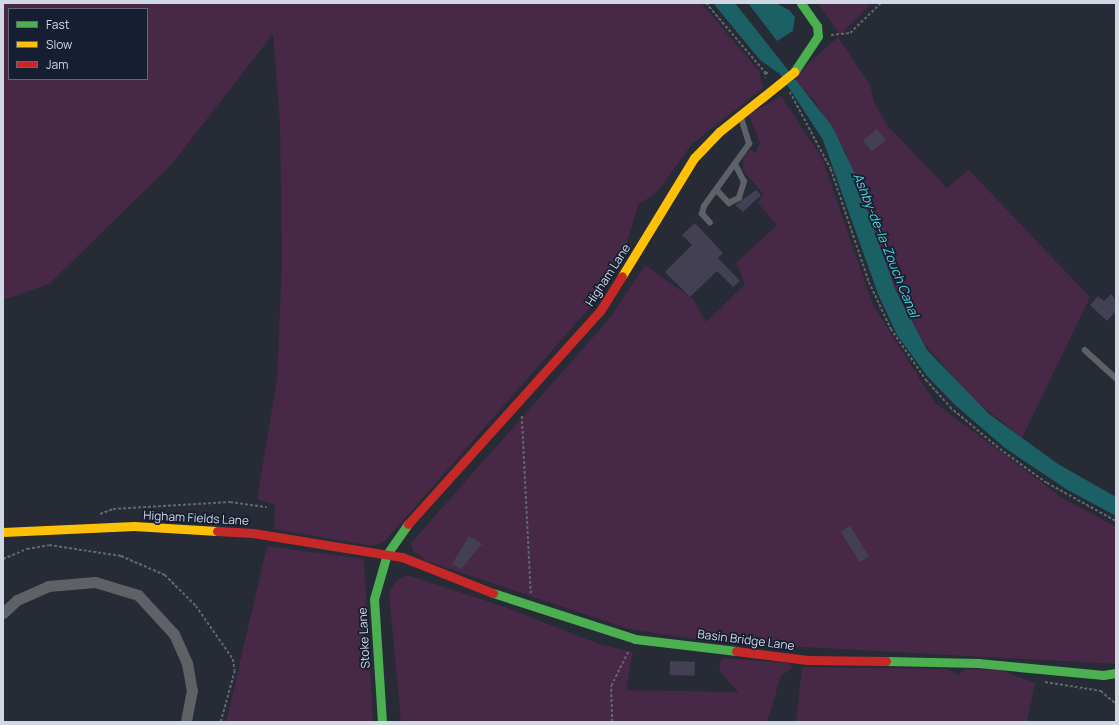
<!DOCTYPE html>
<style>
body{margin:0}
#map{position:relative;width:1119px;height:725px;overflow:hidden;background:#262b35;font-family:Manrope,sans-serif}
div>[style]{position:absolute}
.green>*{inset:0;background:#472847}
.water>*{inset:0;background:#1b6064}
.building>*{inset:0;background:#434053;transform-origin:0 0}
.path>*{height:1.5px;margin-top:-0.75px;transform-origin:0;background:repeating-linear-gradient(90deg,#62656a 0 3px,transparent 0 5px)}
.lane>*{height:5.5px;margin:-2.75px;padding:0 2.75px;transform-origin:2.75px;border-radius:2.75px;background:#5e6266}
.street>*{height:11px;margin:-5.5px;padding:0 5.5px;transform-origin:5.5px;border-radius:5.5px;background:#5e6266}
.fast>*{height:9px;margin:-4.5px;padding:0 4.5px;transform-origin:4.5px;border-radius:4.5px;background:#4caf50}
.slow>*{height:9px;margin:-4.5px;padding:0 4.5px;transform-origin:4.5px;border-radius:4.5px;background:#ffc107}
.jam>*{height:9px;margin:-4.5px;padding:0 4.5px;transform-origin:4.5px;border-radius:4.5px;background:#c62828}
.slow-bridge>*{height:9px;margin:-4.5px;padding:0 4.5px;transform-origin:4.5px;border-radius:4.5px;background:#ffc107}
span{translate:-50% -50%;white-space:nowrap;text-align:center;line-height:1.15;-webkit-text-stroke:3.5px #161f31;paint-order:stroke}
.street-label{font-size:12px;color:#d1d7e4}
.water-label{font-size:13px;color:#4bd7df;font-style:italic}
.frame{position:absolute;inset:0;border:4px solid #d1d7e4;pointer-events:none}
.legend{position:absolute;left:8px;top:8px;width:140px;height:72px;box-sizing:border-box;background:#161f31;border:1px solid #616979;margin:0;padding:5px 7px;list-style:none;font-size:12px;color:#d1d7e4}
.legend li{display:flex;align-items:center;gap:8px;height:20px}
.legend b{width:20px;border:1px solid #616979}
</style>
<div id="map">
<div class="green">
<div style="clip-path:polygon(evenodd,3px 3px,701px 3px,759px 71px,763px 88px,692px 144px,657px 192px,638px 205px,622px 260px,592px 305px,385px 541px,373px 546px,274px 529px,275px 505px,257px 499px,277px 379px,282px 260px,280px 122px,273px 34px,171px 165px,49px 284px,3px 300px,3px 3px,9px 9px,147px 9px,147px 79px,9px 79px,9px 9px)"></div>
<div style="clip-path:polygon(818px 3px,872px 3px,840px 35px)"></div>
<div style="clip-path:polygon(838px 37px,870px 85px,874px 103px,888px 126px,947px 188px,969px 170px,1090px 297px,1022px 438px,973px 399px,919px 338px,895px 289px,845px 151px,814px 100px,796px 82px,795px 76px)"></div>
<div style="clip-path:polygon(781px 96px,822px 158px,873px 305px,935px 403px,1061px 497px,1116px 527px,1116px 664px,713px 642px,629px 629px,426px 561px,413px 551px,411px 543px,610px 318px,645px 265px,693px 299px,706px 322px,745px 284px,736px 263px,777px 225px,757px 202px,764px 195px,743px 170px,743px 160px,750px 149px,755px 153px,760px 143px,749px 115px)"></div>
<div style="clip-path:polygon(267px 546px,364px 559px,373px 722px,226px 722px)"></div>
<div style="clip-path:polygon(407px 575px,505px 607px,599px 644px,633px 652px,626px 690px,739px 692px,723px 676px,719px 667px,722px 658px,787px 663px,793px 667px,781px 676px,767px 722px,401px 722px,389px 593px,396px 581px)"></div>
<div style="clip-path:polygon(802px 667px,948px 669px,958px 675px,966px 669px,1000px 670px,1035px 683px,1027px 722px,796px 722px)"></div>
</div>
<div class="water">
<div style="clip-path:polygon(713px 3px,735px 3px,832px 126px,854px 172px,895px 289px,927px 350px,989px 414px,1058px 464px,1116px 497px,1116px 516px,1066px 489px,1005px 448px,955px 405px,927px 376px,897px 335px,878px 294px,823px 140px,780px 74px,760px 60px)"></div>
<div style="clip-path:polygon(748px 3px,776px 3px,789px 10px,795px 17px,793px 31px,777px 41px)"></div>
</div>
<div class="building">
<div style="left:877px;top:129px;width:14px;height:18px;rotate:51deg"></div>
<div style="clip-path:polygon(756px 190px,761px 195px,743px 212px,735px 205px)"></div>
<div style="clip-path:polygon(695px 223px,723px 253px,718px 258px,740px 281px,733px 287px,717px 271px,690px 297px,665px 272px,692px 245px,682px 235px)"></div>
<div style="clip-path:polygon(1111px 294px,1116px 300px,1116px 311px,1107px 321px,1090px 305px,1098px 296px,1104px 301px)"></div>
<div style="left:850px;top:526px;width:36px;height:11px;rotate:58deg"></div>
<div style="clip-path:polygon(469px 536px,482px 544px,461px 569px,452px 564px)"></div>
<div style="left:670px;top:661px;width:25px;height:14px;rotate:2deg"></div>
</div>
<div class="path">
<div style="left:706px;top:3px;width:91px;rotate:49.5deg"></div>
<div style="left:765px;top:72px;width:6px;rotate:81deg"></div>
<div style="left:831px;top:35px;width:19px;rotate:-6deg"></div>
<div style="left:850px;top:33px;width:43px;rotate:-44.1deg"></div>
<div style="left:765px;top:72px;width:5px;rotate:22deg"></div>
<div style="left:790px;top:92px;width:87px;rotate:62deg"></div>
<div style="left:831px;top:169px;width:119px;rotate:71.4deg"></div>
<div style="left:869px;top:282px;width:52px;rotate:64.9deg"></div>
<div style="left:891px;top:329px;width:62px;rotate:55.5deg"></div>
<div style="left:926px;top:380px;width:36px;rotate:48deg"></div>
<div style="left:950px;top:407px;width:65px;rotate:40deg"></div>
<div style="left:1000px;top:449px;width:58px;rotate:35.9deg"></div>
<div style="left:1047px;top:483px;width:79px;rotate:28.8deg"></div>
<div style="left:522px;top:416px;width:178px;rotate:87.1deg"></div>
<div style="left:100px;top:514px;width:14px;rotate:-21deg"></div>
<div style="left:113px;top:509px;width:117px;rotate:-3.4deg"></div>
<div style="left:230px;top:502px;width:37px;rotate:8deg"></div>
<div style="left:3px;top:559px;width:26px;rotate:-23deg"></div>
<div style="left:27px;top:549px;width:22px;rotate:-10deg"></div>
<div style="left:49px;top:545px;width:73px;rotate:8.7deg"></div>
<div style="left:121px;top:556px;width:48px;rotate:23.4deg"></div>
<div style="left:165px;top:575px;width:44px;rotate:45deg"></div>
<div style="left:196px;top:606px;width:65px;rotate:55.1deg"></div>
<div style="left:233px;top:659px;width:12px;rotate:81deg"></div>
<div style="left:235px;top:671px;width:53px;rotate:105.4deg"></div>
<div style="left:1045px;top:682px;width:57px;rotate:9.1deg"></div>
<div style="left:1101px;top:691px;width:20px;rotate:41deg"></div>
<div style="left:612px;top:722px;width:36px;rotate:-92deg"></div>
<div style="left:611px;top:686px;width:40px;rotate:-63.4deg"></div>
</div>
<div class="lane">
<div style="left:717px;top:190px;width:18px;rotate:47deg"></div>
<div style="left:729px;top:203px;width:11px;rotate:-27deg"></div>
<div style="left:739px;top:198px;width:17px;rotate:-73deg"></div>
<div style="left:744px;top:182px;width:18px;rotate:-117deg"></div>
<div style="left:710px;top:223px;width:12px;rotate:-132deg"></div>
<div style="left:702px;top:214px;width:8px;rotate:-76deg"></div>
<div style="left:704px;top:206px;width:77px;rotate:-54deg"></div>
<div style="left:749px;top:144px;width:28px;rotate:-107deg"></div>
<div style="left:1085px;top:350px;width:42px;rotate:42.1deg"></div>
</div>
<div class="street">
<div style="left:3px;top:613px;width:19px;rotate:-43deg"></div>
<div style="left:17px;top:600px;width:34px;rotate:-24deg"></div>
<div style="left:48px;top:586px;width:47px;rotate:-4.9deg"></div>
<div style="left:95px;top:582px;width:45px;rotate:16.8deg"></div>
<div style="left:138px;top:595px;width:53px;rotate:47.3deg"></div>
<div style="left:174px;top:634px;width:32px;rotate:66deg"></div>
<div style="left:187px;top:663px;width:27px;rotate:80deg"></div>
<div style="left:192px;top:690px;width:33px;rotate:101deg"></div>
</div>
<div class="fast">
<div style="left:794px;top:72px;width:43px;rotate:-56.3deg"></div>
<div style="left:818px;top:36px;width:10px;rotate:-96deg"></div>
<div style="left:817px;top:26px;width:28px;rotate:-125deg"></div>
<div style="left:493px;top:593px;width:149px;rotate:17.9deg"></div>
<div style="left:635px;top:639px;width:102px;rotate:6.8deg"></div>
<div style="left:886px;top:661px;width:92px;rotate:1.2deg"></div>
<div style="left:978px;top:663px;width:126px;rotate:5.5deg"></div>
<div style="left:1103px;top:675px;width:13px;rotate:-9deg"></div>
<div style="left:382px;top:722px;width:123px;rotate:-93.7deg"></div>
<div style="left:374px;top:599px;width:47px;rotate:-73.9deg"></div>
<div style="left:387px;top:554px;width:37px;rotate:-55deg"></div>
</div>
<div class="slow">
<div style="left:622px;top:276px;width:138px;rotate:-58.6deg"></div>
<div style="left:694px;top:158px;width:36px;rotate:-46deg"></div>
<div style="left:719px;top:132px;width:75px;rotate:-38.5deg"></div>
<div style="left:3px;top:532px;width:131px;rotate:-2.6deg"></div>
<div style="left:134px;top:526px;width:83px;rotate:3.4deg"></div>
</div>
<div class="jam">
<div style="left:408px;top:524px;width:287px;rotate:-48deg"></div>
<div style="left:600px;top:311px;width:41px;rotate:-57.8deg"></div>
<div style="left:217px;top:531px;width:36px;rotate:3deg"></div>
<div style="left:253px;top:533px;width:151px;rotate:9.2deg"></div>
<div style="left:402px;top:557px;width:98px;rotate:21.6deg"></div>
<div style="left:736px;top:651px;width:72px;rotate:7.2deg"></div>
<div style="left:807px;top:660px;width:79px;rotate:0.7deg"></div>
</div>
<div class="slow-bridge">
<div style="left:778px;top:85px;width:21px;rotate:-39deg"></div>
</div>
<div class="street-label">
<span style="left:608px;top:275px;rotate:-57deg">Higham Lane</span>
<span style="left:196px;top:518px;rotate:3deg">Higham Fields Lane</span>
<span style="left:364px;top:638px;rotate:-93deg">Stoke Lane</span>
<span style="left:746px;top:640px;rotate:7deg">Basin Bridge Lane</span>
</div>
<div class="water-label">
<span style="left:886px;top:245px;rotate:68deg">Ashby-de-la-Zouch Canal</span>
</div>
<div class="frame"></div>
<ul class="legend">
<li><b style="height:5px;background:#4caf50"></b>Fast</li>
<li><b style="height:5px;background:#ffc107"></b>Slow</li>
<li><b style="height:5px;background:#c62828"></b>Jam</li>
</ul>
</div>
